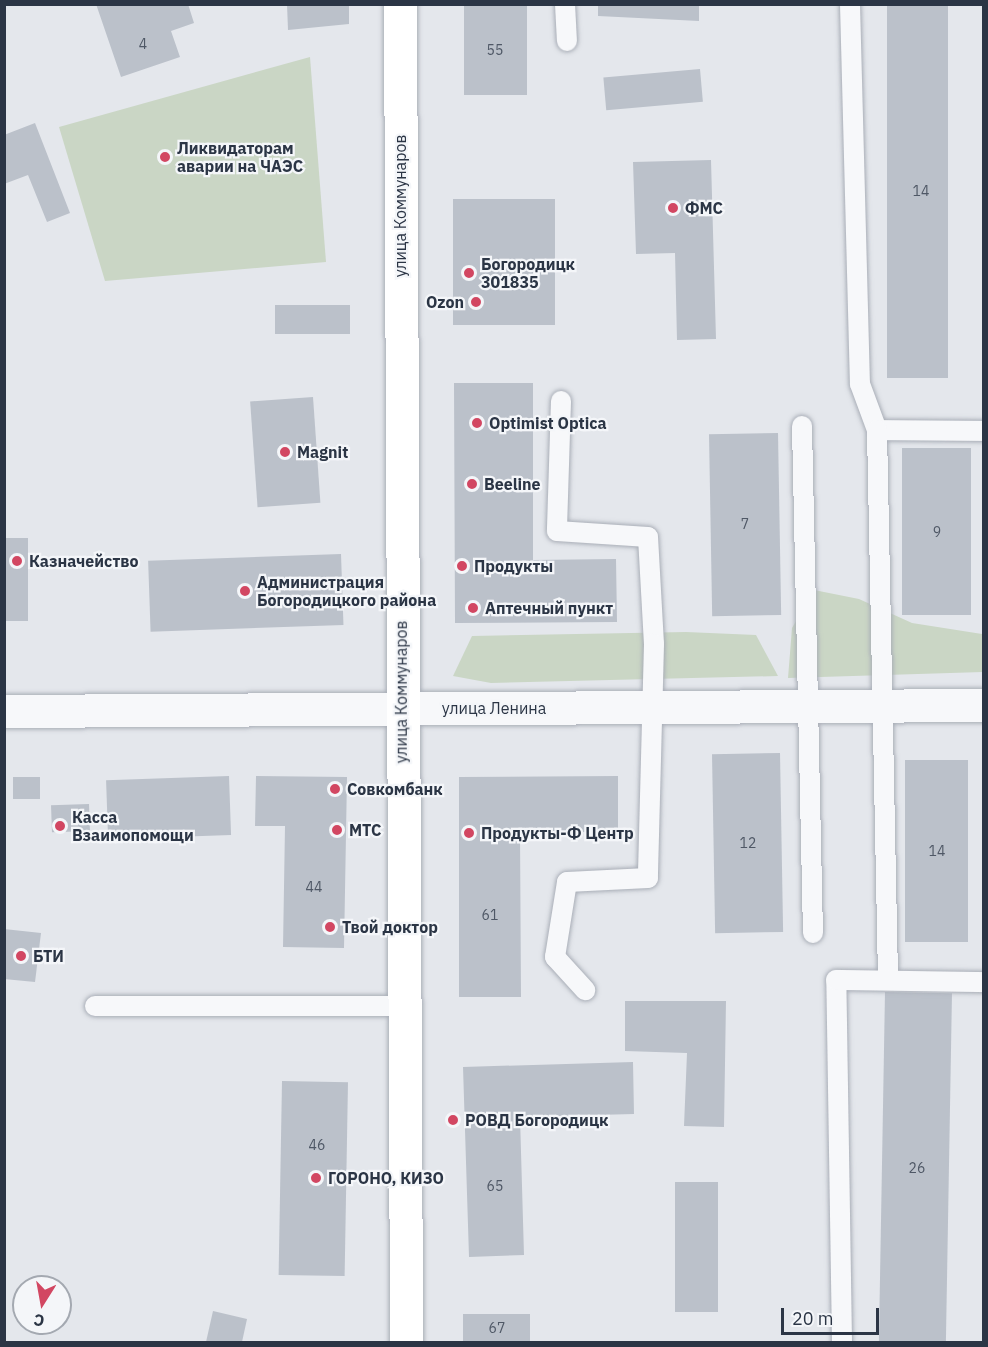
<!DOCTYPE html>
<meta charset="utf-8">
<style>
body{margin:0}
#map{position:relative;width:988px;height:1347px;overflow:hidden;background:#e4e7ec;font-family:"IBM Plex Sans",sans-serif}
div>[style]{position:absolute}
.green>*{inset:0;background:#cad6c5}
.building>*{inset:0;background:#bbc1ca;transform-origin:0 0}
.roads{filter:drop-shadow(0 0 2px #a9aeb7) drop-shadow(0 0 2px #a9aeb7)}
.lane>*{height:20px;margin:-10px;padding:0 10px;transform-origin:10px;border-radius:10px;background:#f7f8fa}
.street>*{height:33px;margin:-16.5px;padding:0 16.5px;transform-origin:16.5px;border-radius:16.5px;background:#f7f8fa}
.secondary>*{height:33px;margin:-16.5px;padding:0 16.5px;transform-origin:16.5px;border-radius:16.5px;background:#fff}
.dots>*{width:16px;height:16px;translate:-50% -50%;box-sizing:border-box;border:3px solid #f4f6f9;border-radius:50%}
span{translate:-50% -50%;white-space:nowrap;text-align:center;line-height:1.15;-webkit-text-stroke:4.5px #f4f6f9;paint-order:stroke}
.number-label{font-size:14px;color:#4f5866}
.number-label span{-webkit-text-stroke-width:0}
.poi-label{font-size:16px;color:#2b3545;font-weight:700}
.left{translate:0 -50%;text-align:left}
.right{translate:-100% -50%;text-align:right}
.street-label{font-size:16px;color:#2b3545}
.frame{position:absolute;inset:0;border:6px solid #2b3545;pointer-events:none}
.north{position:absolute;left:12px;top:1275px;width:60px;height:60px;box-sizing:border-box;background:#f4f6f9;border:2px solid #a4a9b1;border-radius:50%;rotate:191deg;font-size:16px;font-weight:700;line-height:24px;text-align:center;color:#2b3545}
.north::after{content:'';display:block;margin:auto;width:21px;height:27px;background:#d24762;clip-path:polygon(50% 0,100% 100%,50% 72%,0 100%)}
.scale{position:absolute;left:781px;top:1308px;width:98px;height:27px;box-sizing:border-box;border:3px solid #2b3545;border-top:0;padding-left:8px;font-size:18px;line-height:21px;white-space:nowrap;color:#2b3545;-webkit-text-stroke:4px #f4f6f9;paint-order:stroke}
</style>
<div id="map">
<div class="green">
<div style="clip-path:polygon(310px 57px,326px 262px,105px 281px,59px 127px)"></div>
<div style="clip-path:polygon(814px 590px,859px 599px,912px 623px,982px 634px,983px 672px,788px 678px,792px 628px)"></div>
<div style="clip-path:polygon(686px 632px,756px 635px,778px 676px,491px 683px,453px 676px,472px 636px)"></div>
</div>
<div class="building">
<div style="clip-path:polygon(96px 4px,188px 4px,194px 23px,171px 31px,180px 57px,121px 77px)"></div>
<div style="clip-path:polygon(287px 4px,349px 4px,349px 24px,288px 30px)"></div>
<div style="left:464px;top:4px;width:63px;height:91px"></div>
<div style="clip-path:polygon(598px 4px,699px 4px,699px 21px,598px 16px)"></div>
<div style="left:887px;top:4px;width:61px;height:374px"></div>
<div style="left:700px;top:69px;width:33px;height:97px;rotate:85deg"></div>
<div style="clip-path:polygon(35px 123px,70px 213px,47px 222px,28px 175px,4px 184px,4px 135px)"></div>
<div style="clip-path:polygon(711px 160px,716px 339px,677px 340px,675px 253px,636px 254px,633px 162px)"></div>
<div style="left:555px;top:199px;width:126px;height:102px;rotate:90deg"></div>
<div style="left:275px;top:305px;width:75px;height:29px"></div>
<div style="clip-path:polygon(454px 383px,533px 383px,533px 560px,616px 559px,617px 622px,455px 623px)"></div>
<div style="left:313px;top:397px;width:106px;height:63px;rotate:86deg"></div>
<div style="left:778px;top:433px;width:182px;height:69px;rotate:89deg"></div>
<div style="left:902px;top:448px;width:69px;height:167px"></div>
<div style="left:6px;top:538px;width:22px;height:83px"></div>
<div style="left:341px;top:554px;width:71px;height:193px;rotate:88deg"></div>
<div style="left:780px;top:753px;width:179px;height:68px;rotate:89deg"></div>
<div style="left:905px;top:760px;width:63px;height:182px"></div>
<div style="left:229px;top:776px;width:59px;height:123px;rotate:88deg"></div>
<div style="clip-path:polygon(256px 776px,347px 777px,344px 948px,283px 947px,285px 826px,255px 826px)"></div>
<div style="clip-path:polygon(618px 776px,618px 832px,520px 832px,521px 997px,459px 997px,459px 777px)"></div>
<div style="left:13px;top:777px;width:27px;height:22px"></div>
<div style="left:89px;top:804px;width:27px;height:38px;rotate:88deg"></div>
<div style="clip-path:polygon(4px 929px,41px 933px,35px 982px,4px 979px)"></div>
<div style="left:885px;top:992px;width:67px;height:350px;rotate:1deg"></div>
<div style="clip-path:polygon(625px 1001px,726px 1001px,724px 1127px,684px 1126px,687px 1053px,625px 1051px)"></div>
<div style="clip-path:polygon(633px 1062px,634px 1114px,520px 1117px,524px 1255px,469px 1257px,463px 1067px)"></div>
<div style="left:282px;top:1081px;width:66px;height:194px;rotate:1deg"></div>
<div style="left:675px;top:1182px;width:43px;height:130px"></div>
<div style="clip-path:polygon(213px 1311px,247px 1319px,242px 1342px,206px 1342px)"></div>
<div style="left:463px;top:1314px;width:67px;height:28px"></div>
</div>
<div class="roads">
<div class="lane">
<div style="left:565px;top:4px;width:37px;rotate:87deg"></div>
<div style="left:850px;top:4px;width:380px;rotate:88.5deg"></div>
<div style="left:860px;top:384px;width:49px;rotate:69.7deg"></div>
<div style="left:877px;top:430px;width:107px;rotate:0.5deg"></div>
<div style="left:561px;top:401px;width:130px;rotate:91.8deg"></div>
<div style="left:557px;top:531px;width:91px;rotate:3.8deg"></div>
<div style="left:648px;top:537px;width:107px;rotate:86.8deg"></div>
<div style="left:654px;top:644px;width:234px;rotate:91.5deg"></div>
<div style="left:648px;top:878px;width:81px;rotate:177.2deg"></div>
<div style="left:567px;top:882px;width:76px;rotate:99.1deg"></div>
<div style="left:555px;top:957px;width:45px;rotate:47.7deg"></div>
<div style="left:802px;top:426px;width:507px;rotate:88.76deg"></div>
<div style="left:877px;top:430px;width:549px;rotate:88.85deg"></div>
<div style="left:95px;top:1006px;width:309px"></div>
<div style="left:842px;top:1342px;width:362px;rotate:-90.9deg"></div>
<div style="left:836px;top:980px;width:148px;rotate:0.8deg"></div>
</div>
<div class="street">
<div style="left:4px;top:711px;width:980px;rotate:-0.35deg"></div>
</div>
<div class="secondary">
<div style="left:400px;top:4px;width:1338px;rotate:89.74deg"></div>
</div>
</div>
<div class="dots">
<div style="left:165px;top:157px;background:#d24762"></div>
<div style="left:673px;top:208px;background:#d24762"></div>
<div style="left:469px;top:273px;background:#d24762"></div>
<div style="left:476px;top:302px;background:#d24762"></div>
<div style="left:477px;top:423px;background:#d24762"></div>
<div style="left:285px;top:452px;background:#d24762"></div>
<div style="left:472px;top:484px;background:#d24762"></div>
<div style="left:17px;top:561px;background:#d24762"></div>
<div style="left:462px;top:566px;background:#d24762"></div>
<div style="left:245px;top:591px;background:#d24762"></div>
<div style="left:473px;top:608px;background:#d24762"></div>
<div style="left:335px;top:789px;background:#d24762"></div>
<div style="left:60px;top:826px;background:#d24762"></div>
<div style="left:337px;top:830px;background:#d24762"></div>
<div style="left:469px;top:833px;background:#d24762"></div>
<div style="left:330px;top:927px;background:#d24762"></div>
<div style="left:21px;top:956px;background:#d24762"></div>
<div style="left:453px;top:1120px;background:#d24762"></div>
<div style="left:316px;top:1178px;background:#d24762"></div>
</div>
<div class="number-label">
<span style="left:143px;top:44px">4</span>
<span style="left:495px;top:50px">55</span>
<span style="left:921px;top:191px">14</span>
<span style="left:745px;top:524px">7</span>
<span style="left:937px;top:532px">9</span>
<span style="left:748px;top:843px">12</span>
<span style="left:937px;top:851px">14</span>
<span style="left:314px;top:887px">44</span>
<span style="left:490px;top:915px">61</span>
<span style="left:317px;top:1145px">46</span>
<span style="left:917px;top:1168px">26</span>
<span style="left:495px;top:1186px">65</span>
<span style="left:497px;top:1328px">67</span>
</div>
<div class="poi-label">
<span class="left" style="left:177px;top:157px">Ликвидаторам<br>аварии на ЧАЭС</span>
<span class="left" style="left:685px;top:208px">ФМС</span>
<span class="left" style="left:481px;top:273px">Богородицк<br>301835</span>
<span class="right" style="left:464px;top:302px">Ozon</span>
<span class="left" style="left:489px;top:423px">Optimist Optica</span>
<span class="left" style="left:297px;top:452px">Magnit</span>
<span class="left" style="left:484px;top:484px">Beeline</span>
<span class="left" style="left:29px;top:561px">Казначейство</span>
<span class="left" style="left:474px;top:566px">Продукты</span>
<span class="left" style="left:257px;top:591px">Администрация<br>Богородицкого района</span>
<span class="left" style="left:485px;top:608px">Аптечный пункт</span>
<span class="left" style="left:347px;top:789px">Совкомбанк</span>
<span class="left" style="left:72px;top:826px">Касса<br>Взаимопомощи</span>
<span class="left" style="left:349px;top:830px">МТС</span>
<span class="left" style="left:481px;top:833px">Продукты-Ф Центр</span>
<span class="left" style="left:342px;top:927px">Твой доктор</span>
<span class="left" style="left:33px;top:956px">БТИ</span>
<span class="left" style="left:465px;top:1120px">РОВД Богородицк</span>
<span class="left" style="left:328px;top:1178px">ГОРОНО, КИЗО</span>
</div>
<div class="street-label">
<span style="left:400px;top:206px;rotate:-90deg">улица Коммунаров</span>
<span style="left:401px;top:692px;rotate:-90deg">улица Коммунаров</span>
<span style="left:494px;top:708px">улица Ленина</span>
</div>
<div class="frame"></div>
<div class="north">С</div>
<div class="scale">20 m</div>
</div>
